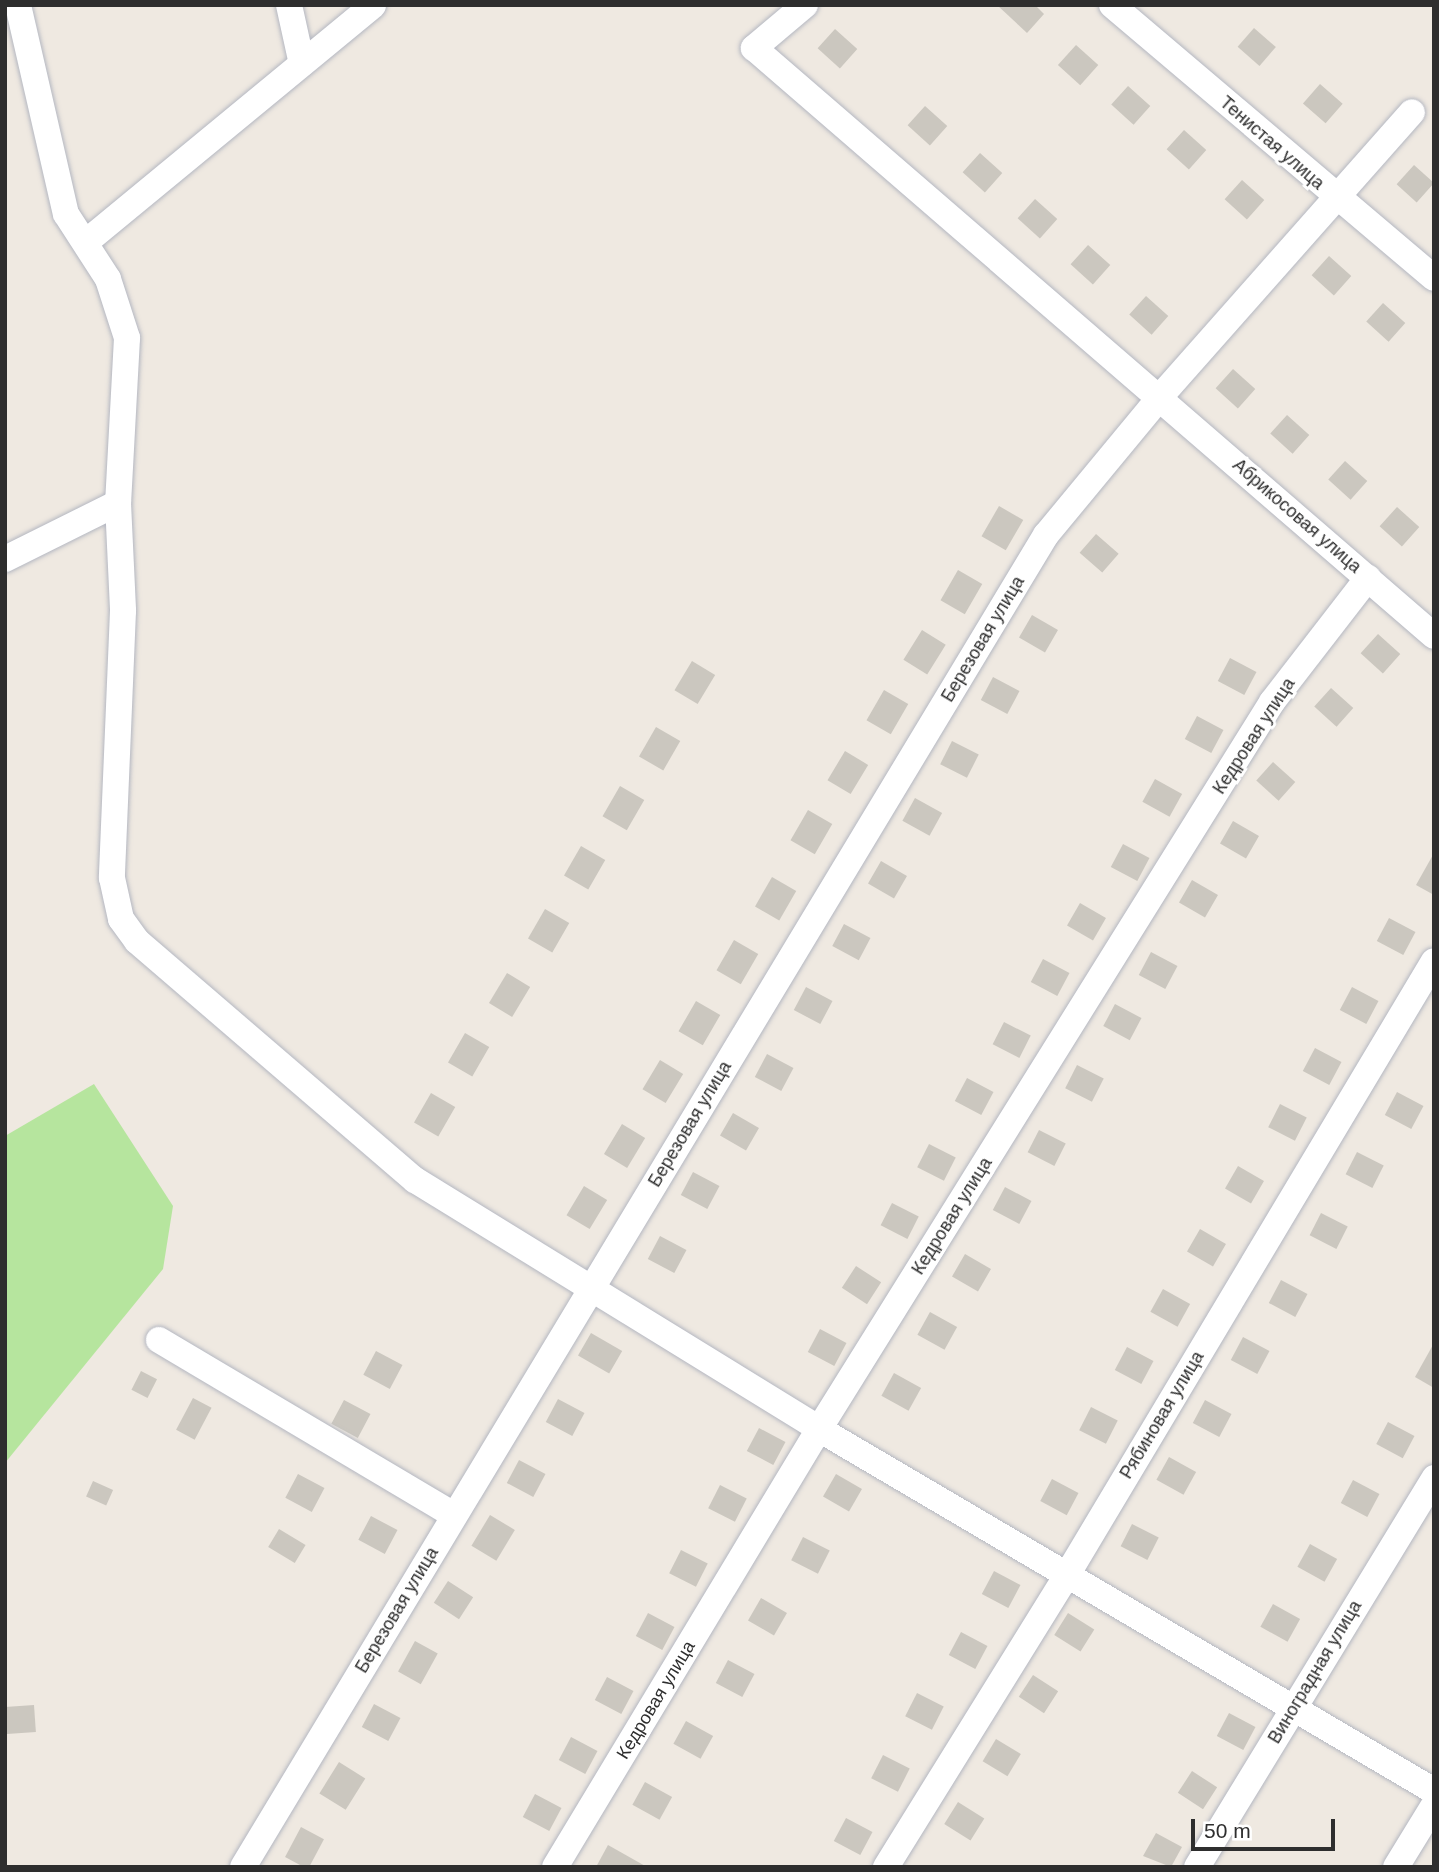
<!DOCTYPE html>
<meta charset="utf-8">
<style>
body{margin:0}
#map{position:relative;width:1439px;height:1872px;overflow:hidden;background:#efe9e1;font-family:Arial,sans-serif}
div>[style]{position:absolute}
.green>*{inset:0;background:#b6e59e}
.building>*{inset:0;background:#cbc7bf;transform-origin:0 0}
.roads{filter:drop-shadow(0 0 2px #b4b7c1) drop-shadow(0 0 2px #b4b7c1)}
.minor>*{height:26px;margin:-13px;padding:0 13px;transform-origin:13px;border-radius:13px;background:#fff}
span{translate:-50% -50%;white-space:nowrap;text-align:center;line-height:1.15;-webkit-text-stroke:6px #fff;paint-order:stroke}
.street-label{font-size:18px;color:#2e2e2e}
.frame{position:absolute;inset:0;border:7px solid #2e2e2e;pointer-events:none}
.scale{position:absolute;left:1191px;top:1819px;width:144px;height:32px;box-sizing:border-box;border:4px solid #2e2e2e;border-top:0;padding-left:9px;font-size:21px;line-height:24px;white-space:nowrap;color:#2e2e2e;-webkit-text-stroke:5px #fff;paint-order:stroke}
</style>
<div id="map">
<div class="green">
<div style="clip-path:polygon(94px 1084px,173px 1206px,163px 1269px,5px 1463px,5px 1136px)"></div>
</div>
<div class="building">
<div style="clip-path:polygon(997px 5px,1035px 5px,1044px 14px,1027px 33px)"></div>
<div style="left:1254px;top:28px;width:29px;height:25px;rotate:41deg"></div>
<div style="left:835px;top:29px;width:30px;height:26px;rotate:42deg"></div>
<div style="left:1076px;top:45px;width:30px;height:27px;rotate:42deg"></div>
<div style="left:1320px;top:84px;width:30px;height:26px;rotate:41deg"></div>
<div style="left:1128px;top:86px;width:30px;height:25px;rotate:42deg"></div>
<div style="left:925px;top:106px;width:30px;height:26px;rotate:42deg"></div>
<div style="left:1184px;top:130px;width:30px;height:26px;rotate:42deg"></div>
<div style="left:980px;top:153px;width:30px;height:26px;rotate:42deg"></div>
<div style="left:1414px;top:165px;width:27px;height:26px;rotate:42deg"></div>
<div style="left:1242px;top:180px;width:30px;height:26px;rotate:42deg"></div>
<div style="left:1035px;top:199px;width:30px;height:26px;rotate:42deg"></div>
<div style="left:1088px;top:245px;width:30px;height:26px;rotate:42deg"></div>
<div style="left:1329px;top:256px;width:30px;height:26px;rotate:42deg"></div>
<div style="left:1146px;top:296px;width:30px;height:25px;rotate:42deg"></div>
<div style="left:1383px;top:303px;width:30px;height:25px;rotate:42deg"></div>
<div style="left:1233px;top:369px;width:30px;height:26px;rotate:42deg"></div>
<div style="left:1287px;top:415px;width:30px;height:25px;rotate:42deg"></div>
<div style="left:1345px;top:461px;width:30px;height:25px;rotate:42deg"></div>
<div style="left:999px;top:506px;width:28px;height:35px;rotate:30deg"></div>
<div style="left:1397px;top:507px;width:30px;height:26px;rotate:42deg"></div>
<div style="left:1096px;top:534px;width:30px;height:25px;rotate:41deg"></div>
<div style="left:958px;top:570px;width:28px;height:35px;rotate:30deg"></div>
<div style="left:1032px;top:615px;width:30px;height:26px;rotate:30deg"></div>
<div style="left:922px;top:630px;width:28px;height:35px;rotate:32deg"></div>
<div style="left:1378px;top:634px;width:30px;height:26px;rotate:42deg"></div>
<div style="left:1230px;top:658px;width:30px;height:26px;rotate:28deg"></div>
<div style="left:692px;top:661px;width:27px;height:34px;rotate:31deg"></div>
<div style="left:993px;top:677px;width:30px;height:26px;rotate:28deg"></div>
<div style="left:1331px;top:688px;width:30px;height:25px;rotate:42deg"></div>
<div style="left:884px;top:690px;width:28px;height:35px;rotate:30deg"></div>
<div style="left:1197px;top:716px;width:30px;height:26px;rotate:28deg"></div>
<div style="left:656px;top:727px;width:28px;height:34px;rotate:30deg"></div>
<div style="left:952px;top:741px;width:30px;height:26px;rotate:27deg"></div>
<div style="left:845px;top:751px;width:27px;height:34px;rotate:31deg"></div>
<div style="left:1273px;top:762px;width:30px;height:25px;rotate:42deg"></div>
<div style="left:1155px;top:779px;width:31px;height:26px;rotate:29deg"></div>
<div style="left:620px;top:786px;width:28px;height:35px;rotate:30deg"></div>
<div style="left:915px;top:798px;width:31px;height:26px;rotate:29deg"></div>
<div style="left:808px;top:810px;width:28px;height:35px;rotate:30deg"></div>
<div style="left:1233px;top:821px;width:30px;height:26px;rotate:30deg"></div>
<div style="left:1123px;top:844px;width:30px;height:26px;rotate:28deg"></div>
<div style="left:581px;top:846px;width:28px;height:34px;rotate:30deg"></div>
<div style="clip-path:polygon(1434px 853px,1434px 895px,1416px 885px)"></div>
<div style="left:881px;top:861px;width:30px;height:26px;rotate:30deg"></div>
<div style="left:772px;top:877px;width:28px;height:34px;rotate:30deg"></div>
<div style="left:1192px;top:880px;width:30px;height:26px;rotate:30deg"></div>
<div style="left:1080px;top:903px;width:30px;height:26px;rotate:30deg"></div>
<div style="left:545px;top:909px;width:28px;height:34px;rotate:30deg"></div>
<div style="left:1389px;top:918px;width:30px;height:26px;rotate:28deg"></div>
<div style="left:844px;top:924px;width:30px;height:25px;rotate:28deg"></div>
<div style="left:734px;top:940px;width:28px;height:35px;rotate:30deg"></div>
<div style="left:1151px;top:952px;width:30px;height:26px;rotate:28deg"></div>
<div style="left:1043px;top:959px;width:30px;height:26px;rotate:28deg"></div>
<div style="left:507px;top:973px;width:27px;height:35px;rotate:31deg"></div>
<div style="left:806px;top:987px;width:30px;height:26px;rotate:28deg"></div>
<div style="left:1352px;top:987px;width:30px;height:26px;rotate:28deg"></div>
<div style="left:696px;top:1001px;width:28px;height:35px;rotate:30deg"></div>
<div style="left:1115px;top:1004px;width:30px;height:25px;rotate:28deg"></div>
<div style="left:1004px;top:1022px;width:30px;height:25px;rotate:27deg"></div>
<div style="left:465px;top:1033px;width:28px;height:34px;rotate:30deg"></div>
<div style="left:1315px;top:1048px;width:30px;height:26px;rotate:28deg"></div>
<div style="left:767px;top:1054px;width:30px;height:26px;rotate:28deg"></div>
<div style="left:660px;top:1060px;width:27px;height:34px;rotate:31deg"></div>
<div style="left:1077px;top:1065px;width:30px;height:26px;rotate:27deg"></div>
<div style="left:967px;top:1078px;width:30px;height:26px;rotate:28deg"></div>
<div style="left:1397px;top:1092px;width:30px;height:26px;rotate:28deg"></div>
<div style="left:431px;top:1093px;width:28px;height:34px;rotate:30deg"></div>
<div style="left:1280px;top:1104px;width:30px;height:26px;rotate:27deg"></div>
<div style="left:733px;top:1113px;width:30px;height:26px;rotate:30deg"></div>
<div style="left:622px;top:1124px;width:27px;height:35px;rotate:31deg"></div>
<div style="left:1039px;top:1130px;width:30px;height:25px;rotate:27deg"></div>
<div style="left:929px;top:1144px;width:30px;height:26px;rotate:27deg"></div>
<div style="left:1357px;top:1152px;width:30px;height:25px;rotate:27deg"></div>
<div style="left:1238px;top:1166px;width:30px;height:26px;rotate:30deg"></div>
<div style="left:693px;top:1172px;width:30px;height:26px;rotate:28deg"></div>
<div style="left:584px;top:1186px;width:27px;height:34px;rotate:31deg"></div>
<div style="left:1005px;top:1187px;width:30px;height:26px;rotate:28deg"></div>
<div style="left:892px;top:1203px;width:30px;height:25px;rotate:27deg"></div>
<div style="left:1321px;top:1213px;width:30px;height:25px;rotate:27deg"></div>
<div style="left:1200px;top:1229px;width:30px;height:26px;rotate:30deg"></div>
<div style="left:660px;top:1236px;width:30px;height:26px;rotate:28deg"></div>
<div style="left:965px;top:1254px;width:30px;height:26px;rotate:30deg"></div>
<div style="left:856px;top:1266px;width:30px;height:26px;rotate:33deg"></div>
<div style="left:1281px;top:1280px;width:30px;height:26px;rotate:28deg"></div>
<div style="left:1163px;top:1289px;width:31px;height:26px;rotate:29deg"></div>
<div style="left:930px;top:1312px;width:31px;height:26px;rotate:29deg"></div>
<div style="left:820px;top:1329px;width:30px;height:26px;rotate:28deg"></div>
<div style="left:591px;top:1333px;width:36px;height:26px;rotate:30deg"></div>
<div style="left:1243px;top:1337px;width:30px;height:26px;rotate:28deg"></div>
<div style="clip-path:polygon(1434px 1343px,1434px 1388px,1415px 1377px)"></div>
<div style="left:1127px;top:1347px;width:30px;height:26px;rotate:28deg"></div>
<div style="left:376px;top:1351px;width:30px;height:27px;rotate:28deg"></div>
<div style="left:141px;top:1371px;width:18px;height:21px;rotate:27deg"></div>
<div style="left:894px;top:1373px;width:31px;height:26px;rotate:29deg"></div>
<div style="left:193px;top:1398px;width:21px;height:36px;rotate:28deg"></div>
<div style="left:558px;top:1399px;width:30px;height:26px;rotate:28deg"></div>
<div style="left:344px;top:1400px;width:30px;height:27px;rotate:28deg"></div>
<div style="left:1205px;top:1400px;width:30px;height:26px;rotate:28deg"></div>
<div style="left:1091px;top:1407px;width:30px;height:26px;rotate:27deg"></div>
<div style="left:1388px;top:1422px;width:30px;height:25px;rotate:28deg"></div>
<div style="left:759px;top:1428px;width:30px;height:26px;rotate:28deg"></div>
<div style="left:1169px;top:1457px;width:31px;height:26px;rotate:29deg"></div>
<div style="left:519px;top:1460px;width:30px;height:26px;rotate:28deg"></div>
<div style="left:298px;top:1474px;width:30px;height:27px;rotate:28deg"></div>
<div style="left:836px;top:1474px;width:30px;height:26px;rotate:30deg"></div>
<div style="left:1052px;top:1479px;width:30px;height:25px;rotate:28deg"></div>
<div style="left:1353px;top:1480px;width:30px;height:26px;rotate:28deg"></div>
<div style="left:93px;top:1481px;width:22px;height:17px;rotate:24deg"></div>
<div style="left:720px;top:1485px;width:30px;height:26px;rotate:27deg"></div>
<div style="left:490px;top:1515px;width:29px;height:36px;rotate:31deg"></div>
<div style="left:371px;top:1516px;width:30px;height:27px;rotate:28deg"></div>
<div style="left:1132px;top:1524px;width:30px;height:25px;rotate:27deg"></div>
<div style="left:279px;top:1529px;width:31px;height:21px;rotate:31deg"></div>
<div style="left:803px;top:1537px;width:30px;height:26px;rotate:27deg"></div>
<div style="left:1310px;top:1544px;width:31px;height:26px;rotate:29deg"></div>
<div style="left:681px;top:1550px;width:30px;height:26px;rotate:27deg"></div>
<div style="left:994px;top:1571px;width:30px;height:26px;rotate:28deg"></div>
<div style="left:448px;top:1581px;width:30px;height:26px;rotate:33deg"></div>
<div style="left:761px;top:1598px;width:30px;height:26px;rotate:30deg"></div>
<div style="left:1273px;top:1604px;width:31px;height:26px;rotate:29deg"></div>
<div style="left:648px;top:1613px;width:30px;height:26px;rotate:28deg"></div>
<div style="left:1068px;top:1613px;width:31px;height:26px;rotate:32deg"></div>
<div style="left:961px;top:1632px;width:30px;height:26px;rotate:28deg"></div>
<div style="left:415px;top:1641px;width:26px;height:35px;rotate:29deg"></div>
<div style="left:728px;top:1660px;width:30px;height:26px;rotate:28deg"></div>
<div style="left:1033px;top:1675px;width:30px;height:26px;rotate:33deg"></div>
<div style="left:607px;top:1677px;width:30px;height:26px;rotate:28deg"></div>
<div style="left:917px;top:1693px;width:30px;height:26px;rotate:27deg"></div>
<div style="left:374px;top:1704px;width:30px;height:26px;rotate:28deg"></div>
<div style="left:34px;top:1705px;width:27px;height:29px;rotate:86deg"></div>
<div style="left:1229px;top:1713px;width:30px;height:26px;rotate:28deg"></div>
<div style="left:686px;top:1721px;width:31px;height:26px;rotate:29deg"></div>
<div style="left:571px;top:1737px;width:30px;height:26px;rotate:28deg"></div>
<div style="left:996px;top:1739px;width:29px;height:26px;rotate:31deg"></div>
<div style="left:883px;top:1755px;width:30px;height:26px;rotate:27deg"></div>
<div style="left:339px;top:1762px;width:31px;height:37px;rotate:32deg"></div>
<div style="left:1192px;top:1771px;width:30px;height:26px;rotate:33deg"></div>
<div style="left:645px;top:1782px;width:31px;height:26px;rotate:29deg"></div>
<div style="left:535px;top:1794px;width:30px;height:26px;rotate:28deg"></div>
<div style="left:958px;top:1802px;width:31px;height:26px;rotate:32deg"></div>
<div style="left:846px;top:1818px;width:30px;height:26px;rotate:28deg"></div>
<div style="left:301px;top:1827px;width:26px;height:34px;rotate:28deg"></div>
<div style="clip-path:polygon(1156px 1833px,1182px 1847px,1171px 1867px,1143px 1856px)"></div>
<div style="clip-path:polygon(608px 1845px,647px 1867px,596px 1867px)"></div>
</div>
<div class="roads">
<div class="minor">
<div style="left:18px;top:5px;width:214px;rotate:77.1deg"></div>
<div style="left:66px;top:214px;width:77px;rotate:57.1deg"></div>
<div style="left:108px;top:279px;width:62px;rotate:72.1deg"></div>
<div style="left:127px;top:338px;width:165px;rotate:93.1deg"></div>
<div style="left:118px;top:503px;width:108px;rotate:87.3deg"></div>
<div style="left:123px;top:611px;width:267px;rotate:92.4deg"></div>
<div style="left:112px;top:878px;width:42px;rotate:77.6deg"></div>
<div style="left:121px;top:919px;width:27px;rotate:54deg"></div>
<div style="left:137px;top:941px;width:367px;rotate:40.7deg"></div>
<div style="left:415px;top:1180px;width:475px;rotate:31.6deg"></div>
<div style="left:819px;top:1429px;width:714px;rotate:30.48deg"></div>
<div style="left:289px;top:5px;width:60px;rotate:77.6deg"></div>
<div style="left:805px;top:5px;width:67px;rotate:139.9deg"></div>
<div style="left:754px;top:48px;width:899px;rotate:40.85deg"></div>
<div style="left:1112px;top:5px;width:422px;rotate:40.3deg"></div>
<div style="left:86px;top:242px;width:372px;rotate:-39.5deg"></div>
<div style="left:5px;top:559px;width:126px;rotate:-26.4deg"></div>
<div style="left:159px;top:1340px;width:343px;rotate:30.7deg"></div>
<div style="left:243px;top:1867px;width:1555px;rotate:-58.92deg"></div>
<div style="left:1046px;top:535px;width:179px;rotate:-50.4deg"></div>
<div style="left:1160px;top:397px;width:380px;rotate:-48.5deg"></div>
<div style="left:555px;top:1867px;width:511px;rotate:-58.92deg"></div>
<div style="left:819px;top:1429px;width:857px;rotate:-58.07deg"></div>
<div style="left:1272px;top:702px;width:157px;rotate:-52.3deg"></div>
<div style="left:886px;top:1867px;width:344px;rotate:-58.2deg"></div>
<div style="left:1067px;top:1575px;width:715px;rotate:-59.13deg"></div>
<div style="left:1197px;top:1867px;width:456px;rotate:-58.6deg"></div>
<div style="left:1396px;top:1867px;width:73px;rotate:-58.5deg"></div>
</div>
</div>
<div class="street-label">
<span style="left:1272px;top:143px;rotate:41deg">Тенистая улица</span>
<span style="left:1297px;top:516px;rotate:41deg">Абрикосовая улица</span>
<span style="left:983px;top:639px;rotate:-59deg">Березовая улица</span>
<span style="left:1254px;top:736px;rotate:-57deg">Кедровая улица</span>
<span style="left:690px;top:1124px;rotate:-59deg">Березовая улица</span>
<span style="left:952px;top:1216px;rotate:-58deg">Кедровая улица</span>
<span style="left:1162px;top:1415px;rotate:-59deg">Рябиновая улица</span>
<span style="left:397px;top:1610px;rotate:-59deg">Березовая улица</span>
<span style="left:1315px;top:1672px;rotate:-59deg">Виноградная улица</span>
<span style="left:656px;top:1700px;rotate:-59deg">Кедровая улица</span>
</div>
<div class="frame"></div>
<div class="scale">50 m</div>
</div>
